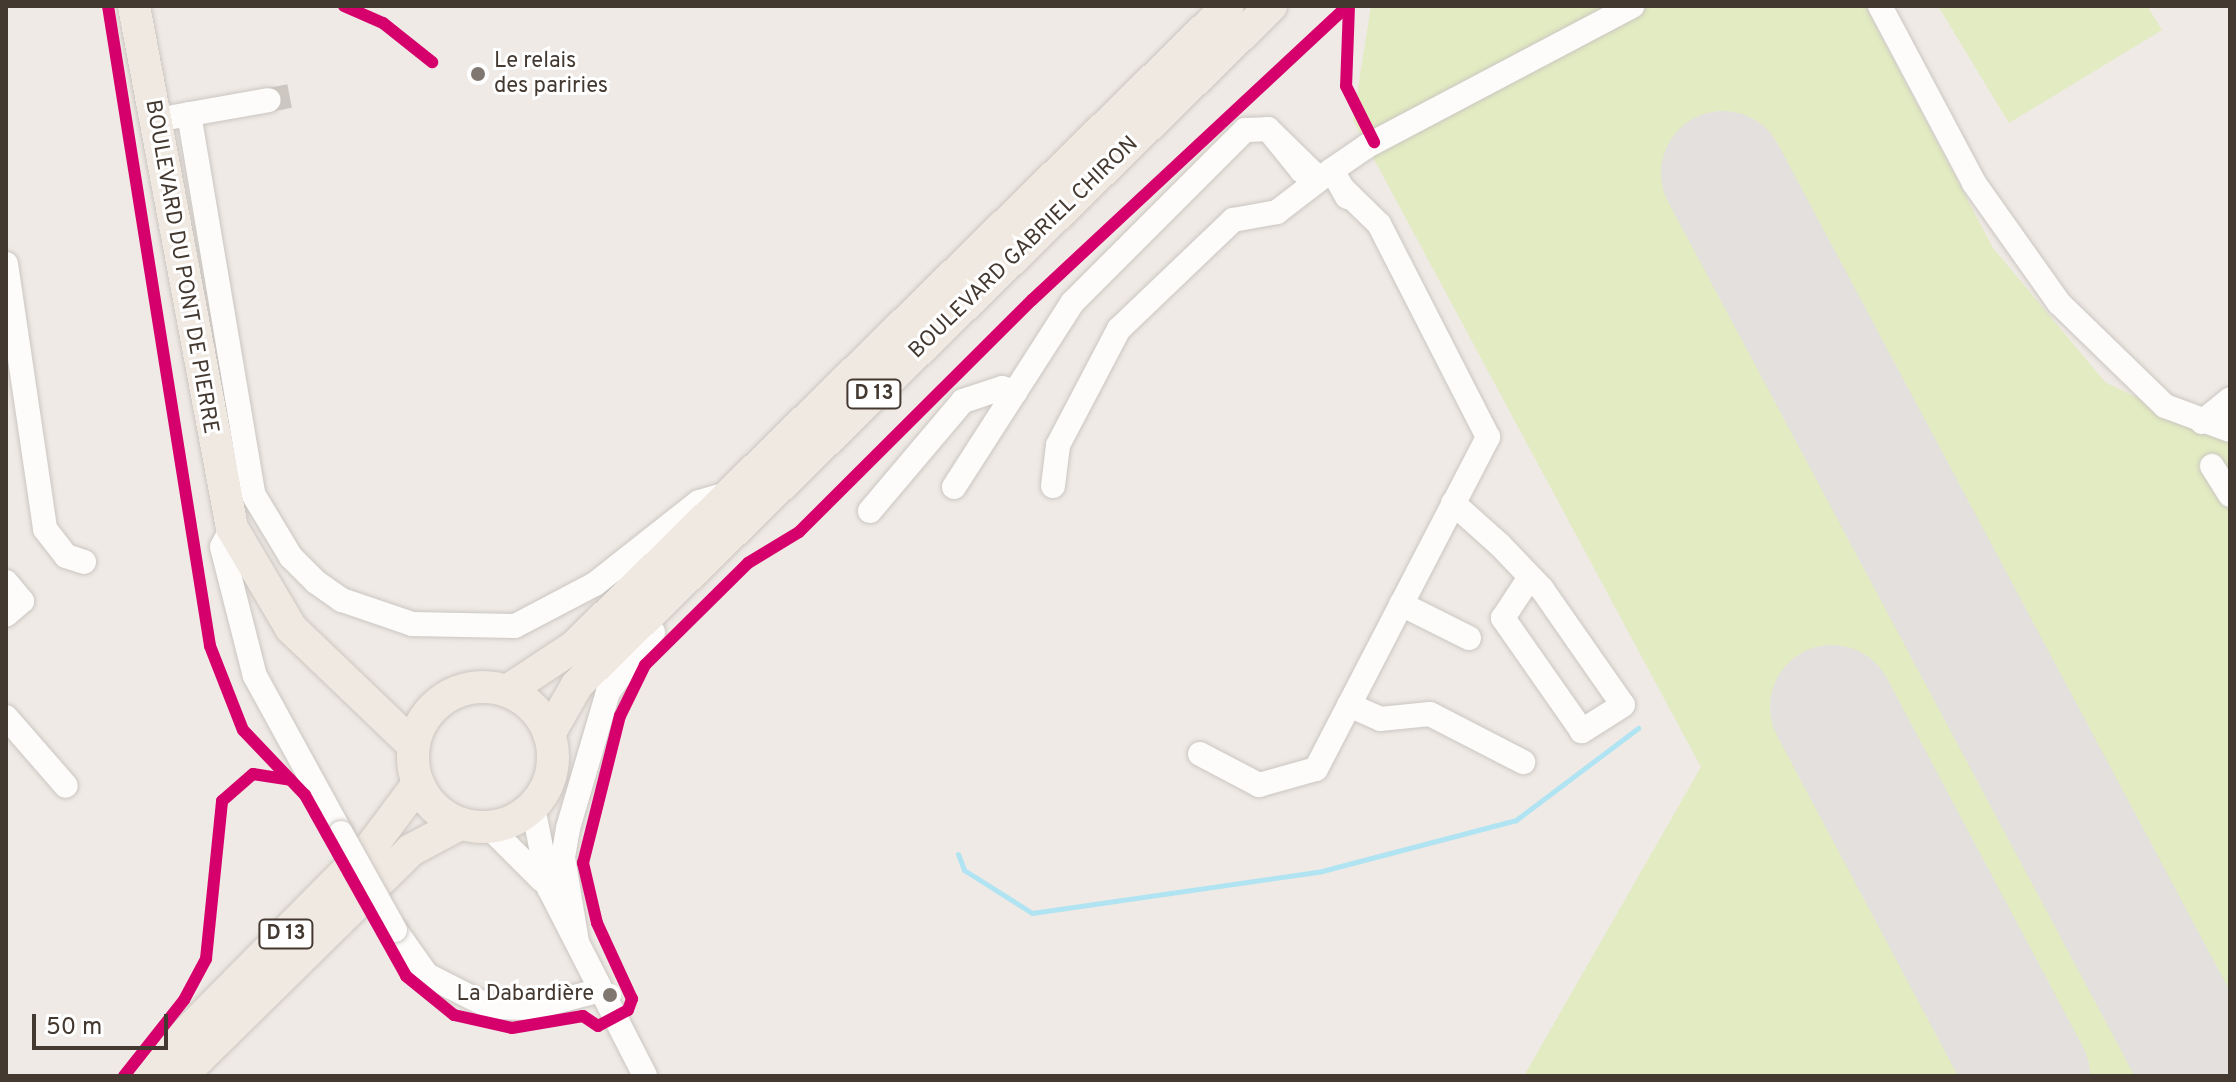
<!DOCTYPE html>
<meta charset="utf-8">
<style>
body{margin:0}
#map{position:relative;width:2236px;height:1082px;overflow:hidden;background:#efeae5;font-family:Overpass,sans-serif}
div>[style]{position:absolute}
.green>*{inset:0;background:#e2ebc1}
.stream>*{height:5px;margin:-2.5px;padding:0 2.5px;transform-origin:2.5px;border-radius:2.5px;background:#b0e4f2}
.runway>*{height:124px;margin:-62px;padding:0 62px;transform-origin:62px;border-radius:62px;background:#e4e0de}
.minor-tunnel>*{height:24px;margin-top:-12px;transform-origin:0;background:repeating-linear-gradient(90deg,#cdc7c1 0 24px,transparent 0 36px)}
.roads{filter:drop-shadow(0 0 2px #cbc6c1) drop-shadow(0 0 2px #cbc6c1)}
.minor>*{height:24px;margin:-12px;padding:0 12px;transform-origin:12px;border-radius:12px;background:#fdfcfb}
.major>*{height:32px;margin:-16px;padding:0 16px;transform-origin:16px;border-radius:16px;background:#f0e9e1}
.major>.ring{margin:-16px;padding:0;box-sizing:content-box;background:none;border:32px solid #f0e9e1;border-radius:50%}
.bridges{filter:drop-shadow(0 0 2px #cbc6c1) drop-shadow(0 0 2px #cbc6c1)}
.minor-bridge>*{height:24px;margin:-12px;padding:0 12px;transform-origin:12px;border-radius:12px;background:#fdfcfb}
.cycleway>*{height:12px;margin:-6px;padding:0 6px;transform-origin:6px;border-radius:6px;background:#d6006c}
.dots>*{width:22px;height:22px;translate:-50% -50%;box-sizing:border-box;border:4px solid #fff;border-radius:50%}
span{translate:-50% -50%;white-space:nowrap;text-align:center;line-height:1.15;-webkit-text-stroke:6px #fff;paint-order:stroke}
.shield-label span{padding:2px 6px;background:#fff;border:2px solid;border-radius:6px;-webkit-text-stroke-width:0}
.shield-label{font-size:20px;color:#443931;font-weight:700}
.poi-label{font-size:22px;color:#443931}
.left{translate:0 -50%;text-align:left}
.right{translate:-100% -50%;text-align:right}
.street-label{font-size:22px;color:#443931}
.frame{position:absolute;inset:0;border:8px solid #443931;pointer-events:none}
.scale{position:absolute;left:32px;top:1014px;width:136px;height:36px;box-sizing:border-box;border:4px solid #443931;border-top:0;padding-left:10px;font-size:24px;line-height:28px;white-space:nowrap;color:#443931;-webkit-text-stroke:6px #fff;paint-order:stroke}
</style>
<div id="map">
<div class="green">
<div style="clip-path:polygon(1371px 6px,1865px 6px,1993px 248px,2105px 382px,2230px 443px,2230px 1076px,1524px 1076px,1701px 767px,1353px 120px)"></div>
<div style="clip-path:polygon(1938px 6px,2147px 6px,2162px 30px,2009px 123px)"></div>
</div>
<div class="stream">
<div style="left:958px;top:854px;width:17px;rotate:69deg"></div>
<div style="left:964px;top:870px;width:80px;rotate:32.3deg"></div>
<div style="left:1032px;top:913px;width:293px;rotate:-8.2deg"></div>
<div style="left:1322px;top:871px;width:201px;rotate:-14.7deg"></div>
<div style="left:1516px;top:820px;width:153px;rotate:-37deg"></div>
</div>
<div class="runway">
<div style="left:1723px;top:173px;width:1024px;rotate:61.91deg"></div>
<div style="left:1832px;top:707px;width:418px;rotate:62deg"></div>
</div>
<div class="minor-tunnel">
<div style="left:269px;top:100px;width:21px;rotate:-11deg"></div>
</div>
<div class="roads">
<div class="minor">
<div style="left:1880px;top:6px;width:200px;rotate:62deg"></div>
<div style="left:1974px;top:183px;width:147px;rotate:54.7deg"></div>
<div style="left:2059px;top:303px;width:148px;rotate:44.2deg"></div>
<div style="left:2165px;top:406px;width:69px;rotate:20.3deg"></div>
<div style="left:189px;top:114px;width:385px;rotate:80.4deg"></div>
<div style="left:253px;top:494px;width:74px;rotate:58.9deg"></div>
<div style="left:291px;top:557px;width:35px;rotate:45deg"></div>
<div style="left:316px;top:582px;width:32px;rotate:35deg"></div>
<div style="left:342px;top:600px;width:74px;rotate:18.9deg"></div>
<div style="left:412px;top:624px;width:103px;rotate:1.1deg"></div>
<div style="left:515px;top:626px;width:90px;rotate:-27.7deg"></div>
<div style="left:595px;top:584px;width:132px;rotate:-38.3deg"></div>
<div style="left:699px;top:502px;width:29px;rotate:-16deg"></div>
<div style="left:173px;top:117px;width:97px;rotate:-10deg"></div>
<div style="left:1347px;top:197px;width:31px;rotate:-119deg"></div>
<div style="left:1332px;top:170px;width:42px;rotate:-34.4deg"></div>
<div style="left:1367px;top:146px;width:300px;rotate:-27.8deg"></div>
<div style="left:6px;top:264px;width:268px;rotate:81.6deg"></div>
<div style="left:45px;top:529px;width:34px;rotate:52deg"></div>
<div style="left:66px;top:556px;width:19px;rotate:18deg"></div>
<div style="left:2202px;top:422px;width:36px;rotate:-39deg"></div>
<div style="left:2212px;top:466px;width:34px;rotate:58deg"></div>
<div style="left:1053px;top:486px;width:41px;rotate:-83deg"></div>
<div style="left:1058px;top:445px;width:131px;rotate:-62.3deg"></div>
<div style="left:1119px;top:329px;width:158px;rotate:-43.7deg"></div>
<div style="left:1233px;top:220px;width:45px;rotate:-10.3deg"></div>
<div style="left:1277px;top:212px;width:66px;rotate:-37.6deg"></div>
<div style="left:954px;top:487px;width:219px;rotate:-57.3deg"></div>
<div style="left:1072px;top:303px;width:245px;rotate:-45deg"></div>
<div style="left:1245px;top:130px;width:23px;rotate:-2deg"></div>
<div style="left:1268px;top:129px;width:71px;rotate:44.4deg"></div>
<div style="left:1319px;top:179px;width:19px;rotate:-155deg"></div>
<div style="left:1302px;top:171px;width:54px;rotate:-129deg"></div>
<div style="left:1453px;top:503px;width:63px;rotate:41.8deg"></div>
<div style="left:1500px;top:545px;width:61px;rotate:46.3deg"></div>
<div style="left:1542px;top:589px;width:141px;rotate:55.1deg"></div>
<div style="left:1623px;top:705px;width:49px;rotate:147.6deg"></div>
<div style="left:1582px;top:731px;width:138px;rotate:-125deg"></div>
<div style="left:1503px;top:618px;width:49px;rotate:-56.6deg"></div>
<div style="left:870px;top:511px;width:144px;rotate:-49.8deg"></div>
<div style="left:963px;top:401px;width:41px;rotate:-18.4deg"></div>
<div style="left:1002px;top:388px;width:14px;rotate:17deg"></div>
<div style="left:232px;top:528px;width:21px;rotate:118deg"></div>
<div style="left:222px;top:547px;width:133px;rotate:75.7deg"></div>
<div style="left:255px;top:676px;width:179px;rotate:61.3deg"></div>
<div style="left:6px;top:582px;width:25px;rotate:50deg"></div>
<div style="left:22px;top:601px;width:21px;rotate:139deg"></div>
<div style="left:1401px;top:604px;width:76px;rotate:26.6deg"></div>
<div style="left:1349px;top:705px;width:34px;rotate:24deg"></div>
<div style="left:1380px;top:719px;width:50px;rotate:-5.7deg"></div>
<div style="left:1430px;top:714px;width:105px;rotate:27.3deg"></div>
<div style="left:6px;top:717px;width:91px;rotate:49deg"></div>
<div style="left:1200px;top:754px;width:67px;rotate:27.7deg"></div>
<div style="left:1259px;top:785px;width:59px;rotate:-15.7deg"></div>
<div style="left:1316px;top:769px;width:374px;rotate:-62.6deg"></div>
<div style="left:1488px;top:437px;width:239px;rotate:-117.1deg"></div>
<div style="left:1379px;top:224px;width:50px;rotate:-135.8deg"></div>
<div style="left:533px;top:807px;width:83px;rotate:78.8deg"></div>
<div style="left:549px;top:888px;width:211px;rotate:62.9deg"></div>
<div style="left:489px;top:827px;width:75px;rotate:45deg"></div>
<div style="left:395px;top:930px;width:55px;rotate:54.6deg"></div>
<div style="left:427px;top:975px;width:71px;rotate:26.9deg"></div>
<div style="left:490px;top:1007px;width:42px;rotate:1.4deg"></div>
<div style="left:532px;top:1008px;width:71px;rotate:-14.6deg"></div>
<div style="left:577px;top:942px;width:86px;rotate:-99.4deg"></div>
<div style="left:563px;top:857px;width:29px;rotate:-80deg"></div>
<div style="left:568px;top:828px;width:142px;rotate:-73.6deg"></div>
<div style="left:608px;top:692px;width:75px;rotate:-53.1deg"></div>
</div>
<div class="major">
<div style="left:134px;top:6px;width:531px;rotate:79.37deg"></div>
<div style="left:232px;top:528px;width:116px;rotate:59.5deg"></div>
<div style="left:291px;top:628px;width:170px;rotate:43.8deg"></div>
<div class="ring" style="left:413px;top:687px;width:108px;height:108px"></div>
<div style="left:507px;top:691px;width:82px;rotate:-33.5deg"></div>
<div style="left:575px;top:646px;width:914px;rotate:-44.42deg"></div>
<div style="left:549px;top:734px;width:56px;rotate:-60.3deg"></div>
<div style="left:577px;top:685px;width:971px;rotate:-44.37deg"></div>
<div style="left:144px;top:1076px;width:322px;rotate:-45.3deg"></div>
<div style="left:371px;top:847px;width:79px;rotate:-53.3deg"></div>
<div style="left:181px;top:1076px;width:322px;rotate:-44.5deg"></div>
<div style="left:411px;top:850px;width:55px;rotate:-28deg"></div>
</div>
</div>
<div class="bridges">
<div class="minor-bridge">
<div style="left:341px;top:833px;width:111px;rotate:60.9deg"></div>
</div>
</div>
<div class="cycleway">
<div style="left:108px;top:6px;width:648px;rotate:80.94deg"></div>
<div style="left:210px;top:646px;width:90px;rotate:68.6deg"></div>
<div style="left:243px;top:730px;width:90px;rotate:46.4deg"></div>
<div style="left:305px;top:795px;width:207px;rotate:60.8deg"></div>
<div style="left:406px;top:976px;width:62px;rotate:39.1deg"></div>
<div style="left:454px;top:1015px;width:59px;rotate:12.6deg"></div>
<div style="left:512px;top:1028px;width:72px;rotate:-9.6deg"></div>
<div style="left:583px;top:1016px;width:18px;rotate:34deg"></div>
<div style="left:598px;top:1026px;width:34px;rotate:-28deg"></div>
<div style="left:628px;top:1010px;width:12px;rotate:-70deg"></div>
<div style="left:632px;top:999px;width:84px;rotate:-114.7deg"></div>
<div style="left:597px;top:923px;width:62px;rotate:-103.1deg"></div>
<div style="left:583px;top:863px;width:152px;rotate:-75.9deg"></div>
<div style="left:620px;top:716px;width:57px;rotate:-63.9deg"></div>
<div style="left:645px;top:665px;width:145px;rotate:-44.7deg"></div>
<div style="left:748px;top:563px;width:60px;rotate:-31.3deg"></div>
<div style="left:799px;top:532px;width:329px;rotate:-44.9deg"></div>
<div style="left:1032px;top:300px;width:431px;rotate:-43deg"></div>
<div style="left:344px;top:6px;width:43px;rotate:23.6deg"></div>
<div style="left:383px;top:23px;width:63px;rotate:38.5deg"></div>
<div style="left:1349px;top:6px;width:80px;rotate:92.1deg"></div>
<div style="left:1346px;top:86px;width:63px;rotate:63.4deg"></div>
<div style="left:124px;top:1076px;width:97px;rotate:-51.7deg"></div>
<div style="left:184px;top:1000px;width:47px;rotate:-61.8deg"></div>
<div style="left:206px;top:959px;width:159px;rotate:-84.2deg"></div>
<div style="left:222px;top:801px;width:41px;rotate:-41.1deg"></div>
<div style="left:253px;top:774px;width:38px;rotate:9deg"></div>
</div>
<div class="dots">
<div style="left:478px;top:74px;background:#807770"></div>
<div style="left:610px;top:995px;background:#807770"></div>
</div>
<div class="shield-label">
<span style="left:874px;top:394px">D 13</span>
<span style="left:286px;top:934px">D 13</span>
</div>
<div class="poi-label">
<span class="left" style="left:494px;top:74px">Le relais<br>des pariries</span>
<span class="right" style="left:594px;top:995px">La Dabardière</span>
</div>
<div class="street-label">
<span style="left:1024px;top:248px;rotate:-44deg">BOULEVARD GABRIEL CHIRON</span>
<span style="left:181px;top:267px;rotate:80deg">BOULEVARD DU PONT DE PIERRE</span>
</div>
<div class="frame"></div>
<div class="scale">50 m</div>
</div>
